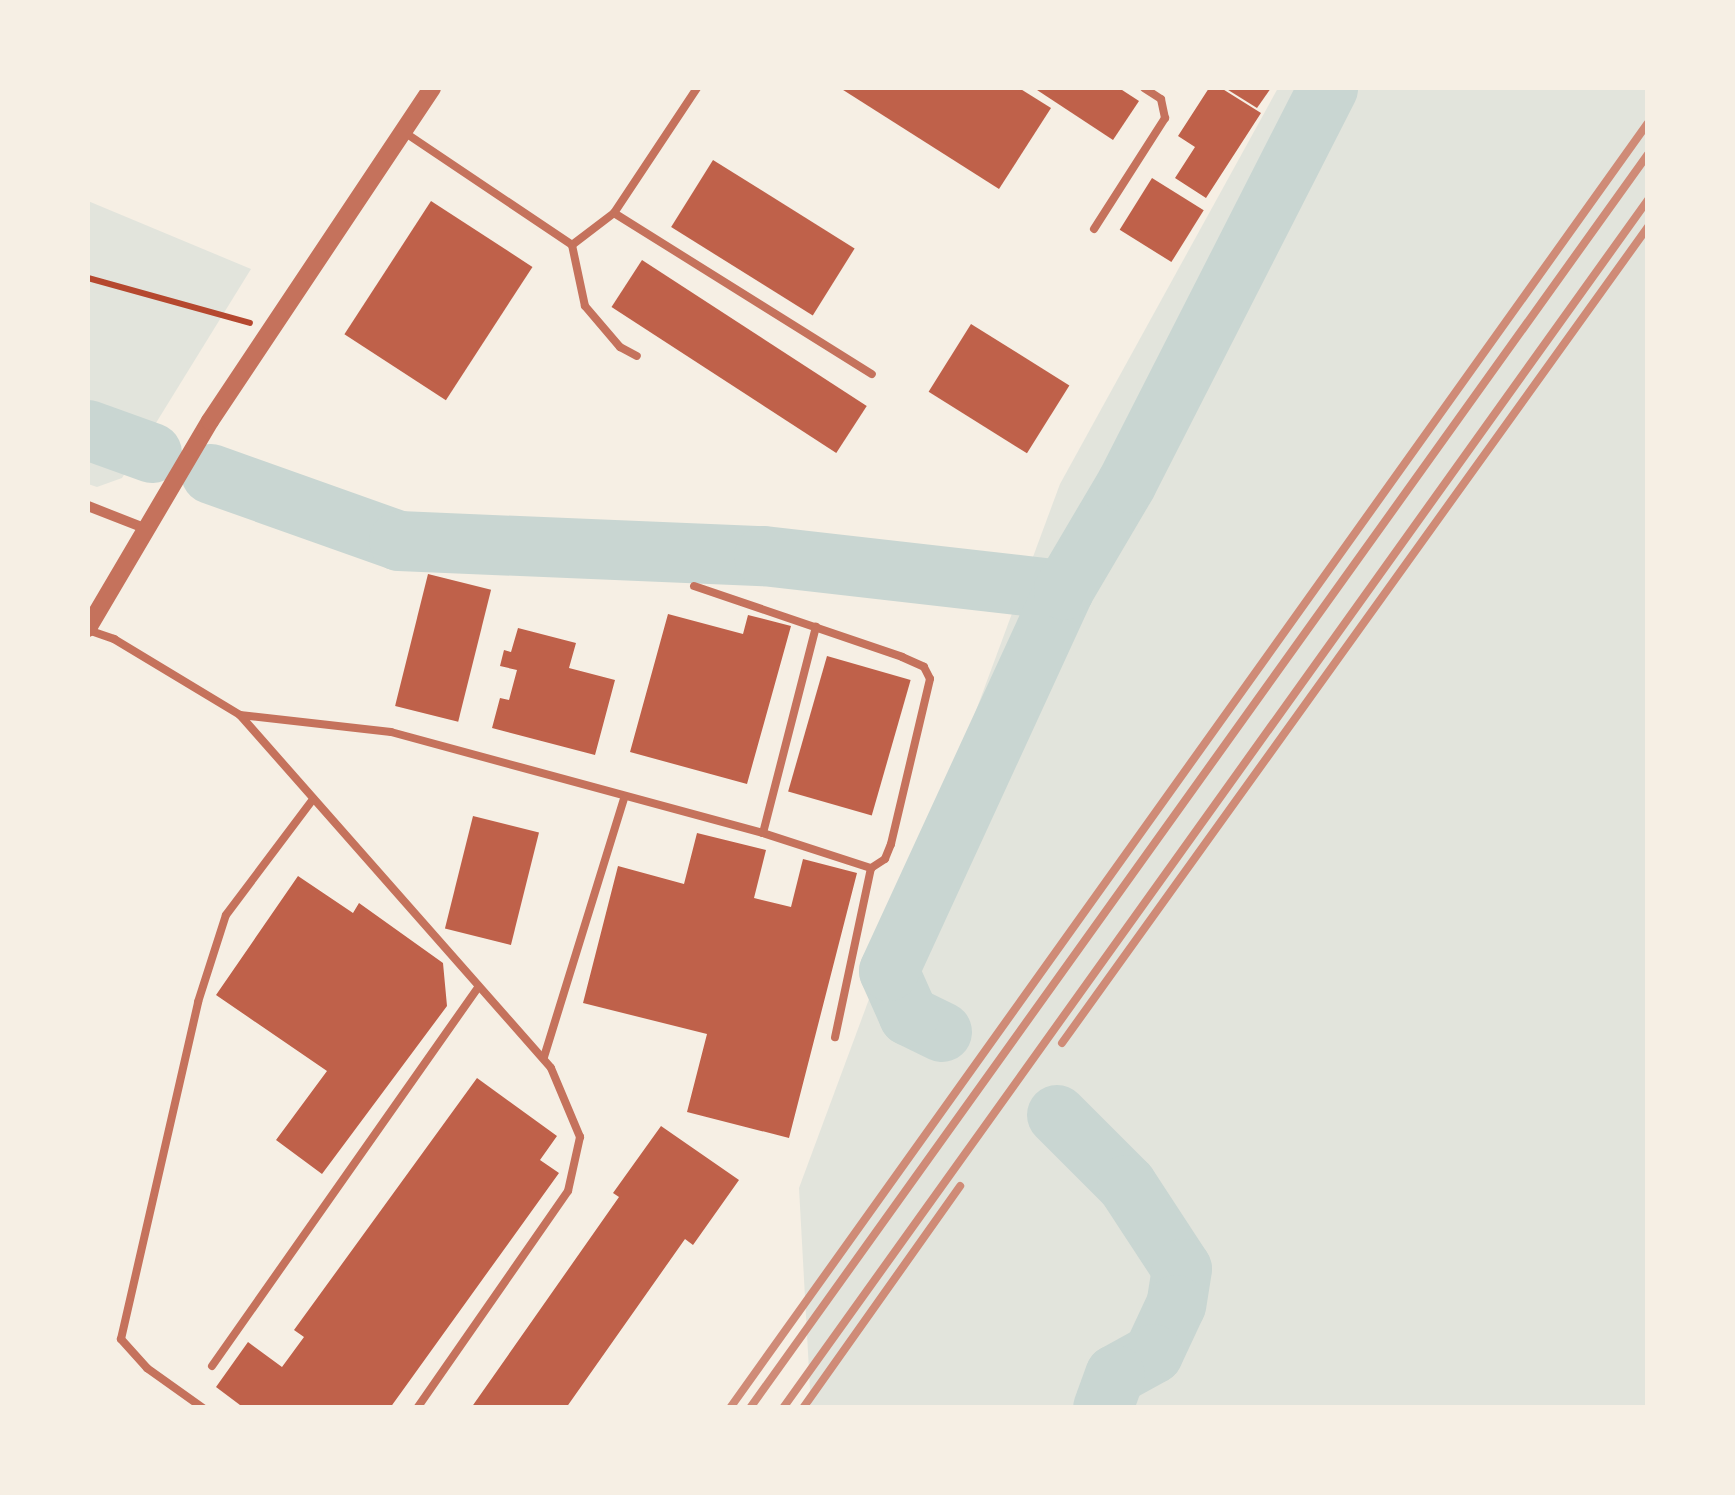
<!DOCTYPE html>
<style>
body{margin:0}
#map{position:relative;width:1735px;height:1495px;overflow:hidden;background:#f6efe4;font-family:Quicksand,sans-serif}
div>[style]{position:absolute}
.green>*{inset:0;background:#e2e4dc}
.river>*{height:60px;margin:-30px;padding:0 30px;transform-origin:30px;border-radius:30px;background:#c9d6d2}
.building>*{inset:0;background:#bf614a;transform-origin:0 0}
.path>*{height:6px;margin:-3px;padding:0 3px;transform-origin:3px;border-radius:3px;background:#b5482f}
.service>*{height:8px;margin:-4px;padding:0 4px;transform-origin:4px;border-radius:4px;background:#c5725c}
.minor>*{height:10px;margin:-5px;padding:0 5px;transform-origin:5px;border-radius:5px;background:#c5725c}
.tertiary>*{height:18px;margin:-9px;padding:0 9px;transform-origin:9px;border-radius:9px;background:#c5725c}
.rail>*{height:8px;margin:-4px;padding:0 4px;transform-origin:4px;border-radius:4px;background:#cf8b77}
span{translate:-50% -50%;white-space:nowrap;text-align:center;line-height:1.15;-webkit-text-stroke:10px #f6efe4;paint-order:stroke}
.frame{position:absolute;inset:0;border:90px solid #f6efe4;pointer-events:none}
</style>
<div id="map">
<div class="green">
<div style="clip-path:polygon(1278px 88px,1647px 88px,1647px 1407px,811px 1407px,799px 1188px,1060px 484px)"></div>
<div style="clip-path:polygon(88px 201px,251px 269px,122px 478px,97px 487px,88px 484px)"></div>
</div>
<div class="river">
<div style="left:88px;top:430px;width:68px;rotate:19.8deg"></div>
<div style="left:211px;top:474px;width:200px;rotate:19.6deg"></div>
<div style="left:399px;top:541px;width:365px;rotate:2.4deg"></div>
<div style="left:764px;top:556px;width:302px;rotate:6.5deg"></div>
<div style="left:942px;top:1032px;width:37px;rotate:-154deg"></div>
<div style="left:909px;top:1016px;width:49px;rotate:-114deg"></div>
<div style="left:889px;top:971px;width:419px;rotate:-65.3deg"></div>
<div style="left:1064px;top:590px;width:124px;rotate:-59.5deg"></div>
<div style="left:1127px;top:483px;width:443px;rotate:-63deg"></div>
<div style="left:1057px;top:1115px;width:99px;rotate:45deg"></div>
<div style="left:1127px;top:1185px;width:100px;rotate:56.8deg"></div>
<div style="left:1182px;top:1269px;width:36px;rotate:99deg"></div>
<div style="left:1176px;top:1305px;width:54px;rotate:115.1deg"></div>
<div style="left:1153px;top:1354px;width:43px;rotate:151.1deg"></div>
<div style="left:1115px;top:1375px;width:35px;rotate:110deg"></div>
</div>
<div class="building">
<div style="clip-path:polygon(840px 88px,1019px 88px,1051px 108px,999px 189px)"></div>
<div style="clip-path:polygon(1034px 88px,1119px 88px,1139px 101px,1113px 140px)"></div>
<div style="clip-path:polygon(1209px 88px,1221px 88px,1261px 113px,1206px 198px,1175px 178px,1195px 147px,1178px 136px)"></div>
<div style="clip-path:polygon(1225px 88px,1271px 88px,1257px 108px)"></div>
<div style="left:713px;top:160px;width:167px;height:79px;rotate:32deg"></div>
<div style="left:1152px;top:178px;width:61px;height:61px;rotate:32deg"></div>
<div style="left:431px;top:201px;width:121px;height:159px;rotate:33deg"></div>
<div style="left:642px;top:260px;width:268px;height:56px;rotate:33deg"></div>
<div style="left:971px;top:324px;width:116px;height:80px;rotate:32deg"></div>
<div style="left:428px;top:574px;width:65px;height:136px;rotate:14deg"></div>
<div style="clip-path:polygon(668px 614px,743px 634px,748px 615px,791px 626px,747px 784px,630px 752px)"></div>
<div style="clip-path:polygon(518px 628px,576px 643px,569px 668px,615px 680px,595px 755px,492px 728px,500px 698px,509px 700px,517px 670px,500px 666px,504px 650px,511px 652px)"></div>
<div style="left:827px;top:656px;width:87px;height:141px;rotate:16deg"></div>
<div style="left:473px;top:816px;width:68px;height:116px;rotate:14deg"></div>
<div style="clip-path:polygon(697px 833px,766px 850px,754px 898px,791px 907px,803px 859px,857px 873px,789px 1138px,687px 1112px,707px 1034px,583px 1003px,618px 866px,684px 884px)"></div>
<div style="clip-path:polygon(298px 876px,353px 913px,359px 903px,443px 963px,447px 1006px,322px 1174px,276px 1140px,327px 1071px,216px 995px)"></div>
<div style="clip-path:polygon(477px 1078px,557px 1136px,540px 1160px,559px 1173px,390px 1408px,244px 1408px,216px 1387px,248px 1342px,282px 1367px,304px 1337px,294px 1330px)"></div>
<div style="clip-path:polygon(661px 1126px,739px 1180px,693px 1245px,685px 1239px,566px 1408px,471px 1408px,619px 1197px,613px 1193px)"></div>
</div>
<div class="path">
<div style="left:88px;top:278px;width:168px;rotate:15.5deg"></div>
</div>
<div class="service">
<div style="left:404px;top:132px;width:202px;rotate:33.9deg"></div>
<div style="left:572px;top:245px;width:53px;rotate:-37.3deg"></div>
<div style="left:614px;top:213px;width:150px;rotate:-56.4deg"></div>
<div style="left:614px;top:213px;width:304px;rotate:32deg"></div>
<div style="left:1094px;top:229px;width:132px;rotate:-57.4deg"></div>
<div style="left:1165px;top:118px;width:19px;rotate:-102deg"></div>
<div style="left:1161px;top:99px;width:20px;rotate:-147deg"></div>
<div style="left:572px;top:245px;width:62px;rotate:78deg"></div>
<div style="left:585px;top:306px;width:54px;rotate:49.5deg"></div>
<div style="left:620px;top:347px;width:19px;rotate:28deg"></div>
<div style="left:694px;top:586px;width:220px;rotate:18.8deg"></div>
<div style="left:902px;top:657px;width:24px;rotate:24deg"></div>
<div style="left:924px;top:667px;width:13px;rotate:63deg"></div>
<div style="left:930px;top:679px;width:170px;rotate:103.3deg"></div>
<div style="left:891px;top:844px;width:16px;rotate:112deg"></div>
<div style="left:885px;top:859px;width:17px;rotate:147deg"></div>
<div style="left:871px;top:868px;width:173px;rotate:102deg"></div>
<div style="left:88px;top:630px;width:28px;rotate:19deg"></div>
<div style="left:114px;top:639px;width:147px;rotate:31.1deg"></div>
<div style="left:240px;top:715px;width:470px;rotate:48.6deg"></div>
<div style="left:551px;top:1068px;width:75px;rotate:67.2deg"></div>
<div style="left:580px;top:1137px;width:55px;rotate:102.5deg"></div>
<div style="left:568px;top:1191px;width:264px;rotate:124.8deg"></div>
<div style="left:240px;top:715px;width:152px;rotate:6.4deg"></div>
<div style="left:391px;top:732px;width:385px;rotate:15.2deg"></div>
<div style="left:763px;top:833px;width:114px;rotate:18deg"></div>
<div style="left:763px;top:833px;width:213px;rotate:-75.6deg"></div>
<div style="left:544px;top:1057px;width:271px;rotate:-72.8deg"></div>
<div style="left:212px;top:1366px;width:463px;rotate:-54.9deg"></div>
<div style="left:203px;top:1408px;width:69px;rotate:-144.5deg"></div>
<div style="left:147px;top:1368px;width:39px;rotate:-132deg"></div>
<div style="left:121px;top:1339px;width:346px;rotate:-77.1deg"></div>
<div style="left:198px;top:1002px;width:91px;rotate:-72.2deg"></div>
<div style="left:226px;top:915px;width:145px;rotate:-53.1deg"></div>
</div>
<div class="minor">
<div style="left:88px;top:506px;width:60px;rotate:21.4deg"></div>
</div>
<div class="tertiary">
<div style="left:88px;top:628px;width:240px;rotate:-59.5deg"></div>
<div style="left:210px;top:421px;width:400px;rotate:-56.3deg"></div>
</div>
<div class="rail">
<div style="left:1062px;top:1043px;width:1005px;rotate:-54.32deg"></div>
<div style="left:730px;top:1408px;width:1579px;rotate:-54.46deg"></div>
<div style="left:750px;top:1408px;width:1542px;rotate:-54.39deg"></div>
<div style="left:783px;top:1408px;width:1486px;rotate:-54.4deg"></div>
<div style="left:803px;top:1408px;width:272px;rotate:-54.7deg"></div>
</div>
<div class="frame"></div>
</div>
